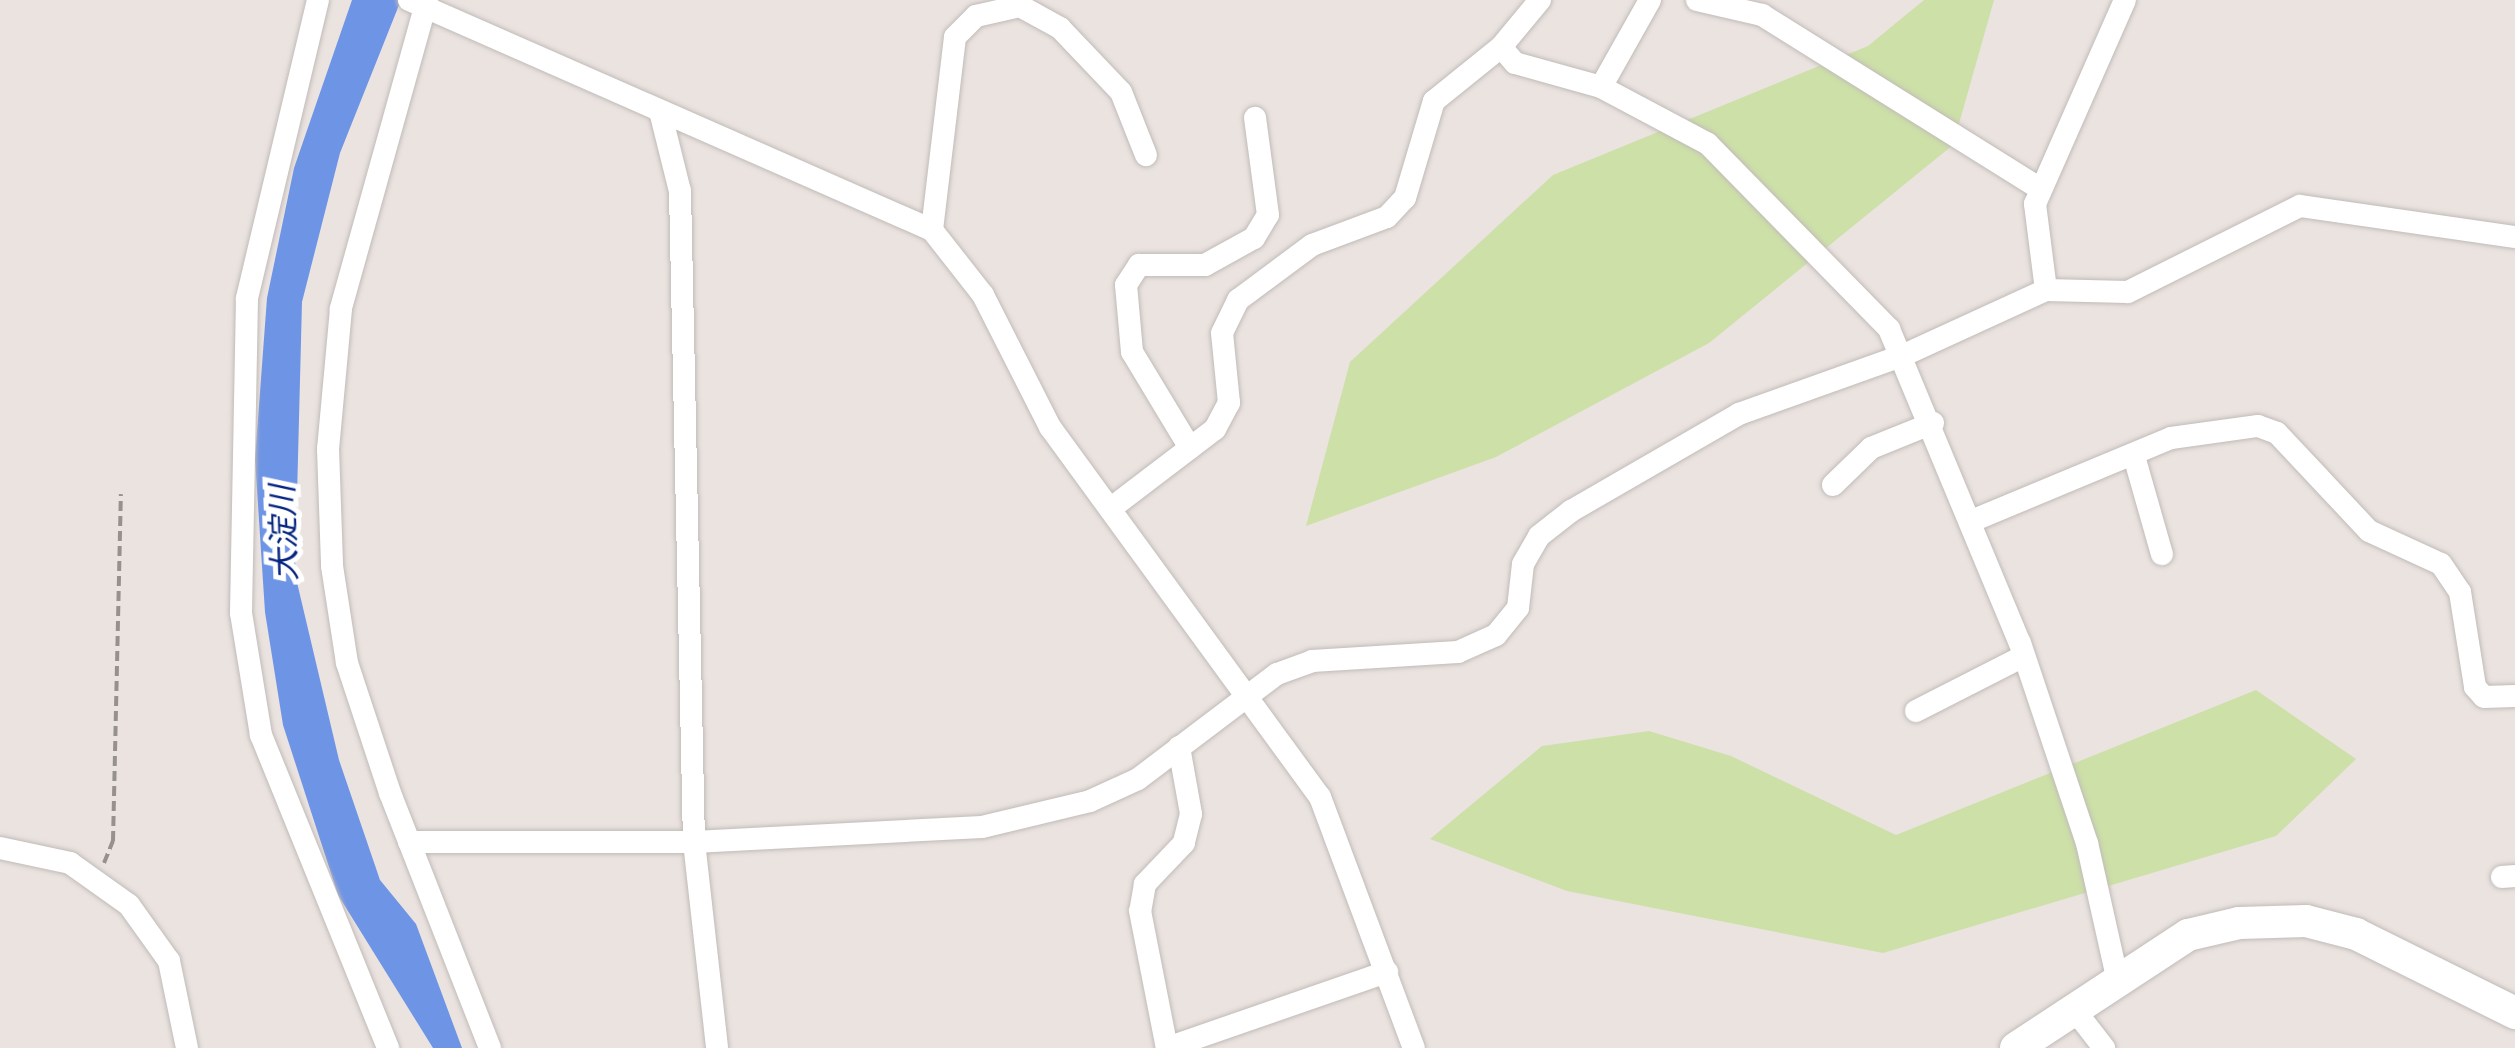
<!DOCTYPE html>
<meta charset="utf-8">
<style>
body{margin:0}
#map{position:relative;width:2515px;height:1048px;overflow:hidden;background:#eae3e0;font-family:"Golos Text","Noto Sans JP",sans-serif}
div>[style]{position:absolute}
.green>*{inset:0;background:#cde0a8}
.water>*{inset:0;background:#6e94e5}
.path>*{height:4px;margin-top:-2px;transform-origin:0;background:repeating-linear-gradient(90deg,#96918f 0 10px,transparent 0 15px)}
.roads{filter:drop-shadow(0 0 2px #c1bbb8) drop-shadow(0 0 2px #c1bbb8)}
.street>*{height:22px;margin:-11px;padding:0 11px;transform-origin:11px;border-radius:11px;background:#fff}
.secondary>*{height:32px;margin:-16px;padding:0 16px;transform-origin:16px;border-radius:16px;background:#fff}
span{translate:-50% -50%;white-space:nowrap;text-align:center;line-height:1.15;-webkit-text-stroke:10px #fff;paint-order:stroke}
.water-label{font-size:32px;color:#042480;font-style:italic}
</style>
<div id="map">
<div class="green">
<div style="clip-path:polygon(1924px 0,1994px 0,1953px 145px,1709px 343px,1496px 457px,1306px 526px,1350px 362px,1553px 175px,1868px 46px)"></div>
<div style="clip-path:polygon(2256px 690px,2356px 759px,2276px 836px,1883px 953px,1567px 891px,1430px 839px,1542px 746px,1649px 731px,1731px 756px,1896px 835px)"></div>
</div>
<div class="water">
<div style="clip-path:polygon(352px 0,401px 0,340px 153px,302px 302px,295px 574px,339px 760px,380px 880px,416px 924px,462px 1048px,433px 1048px,338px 895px,283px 725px,265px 612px,255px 459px,267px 298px,294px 168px)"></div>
</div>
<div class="path">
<div style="left:104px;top:863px;width:24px;rotate:-68deg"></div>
<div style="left:113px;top:841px;width:347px;rotate:-88.7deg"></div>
</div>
<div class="roads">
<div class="street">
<div style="left:318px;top:0;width:307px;rotate:103.4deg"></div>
<div style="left:247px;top:299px;width:314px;rotate:91.1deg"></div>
<div style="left:241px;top:613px;width:124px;rotate:80.7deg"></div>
<div style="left:261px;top:735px;width:338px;rotate:67.9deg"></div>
<div style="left:409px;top:0;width:571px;rotate:23.74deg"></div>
<div style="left:932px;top:230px;width:83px;rotate:51.9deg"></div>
<div style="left:983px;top:295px;width:148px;rotate:63.1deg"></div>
<div style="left:1050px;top:427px;width:458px;rotate:53.9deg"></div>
<div style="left:1320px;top:797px;width:268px;rotate:69.5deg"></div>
<div style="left:427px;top:0;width:321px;rotate:105.6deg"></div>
<div style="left:341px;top:309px;width:141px;rotate:95.3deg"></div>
<div style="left:328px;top:449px;width:117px;rotate:88deg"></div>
<div style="left:332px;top:566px;width:98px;rotate:81.2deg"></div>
<div style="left:347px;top:663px;width:137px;rotate:71.7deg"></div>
<div style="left:390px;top:793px;width:274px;rotate:68.6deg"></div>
<div style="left:1697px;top:0;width:67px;rotate:13deg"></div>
<div style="left:1762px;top:15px;width:328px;rotate:32deg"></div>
<div style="left:1501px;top:47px;width:21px;rotate:49deg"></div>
<div style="left:1515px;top:63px;width:89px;rotate:15.6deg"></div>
<div style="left:1601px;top:87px;width:121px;rotate:28deg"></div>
<div style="left:1708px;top:144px;width:259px;rotate:45.6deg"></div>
<div style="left:1889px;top:329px;width:340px;rotate:67.4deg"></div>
<div style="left:2020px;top:643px;width:211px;rotate:71.5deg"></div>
<div style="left:2087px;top:843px;width:137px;rotate:77.4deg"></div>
<div style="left:1601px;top:87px;width:100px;rotate:-60.6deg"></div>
<div style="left:660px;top:111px;width:82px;rotate:76deg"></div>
<div style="left:680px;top:191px;width:651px;rotate:88.77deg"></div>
<div style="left:694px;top:842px;width:207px;rotate:83.6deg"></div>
<div style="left:932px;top:230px;width:194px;rotate:-83.2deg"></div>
<div style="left:955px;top:37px;width:30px;rotate:-45deg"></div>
<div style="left:976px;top:16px;width:45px;rotate:-12.8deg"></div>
<div style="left:1020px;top:6px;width:46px;rotate:28.8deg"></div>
<div style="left:1060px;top:28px;width:88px;rotate:46.4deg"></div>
<div style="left:1121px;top:92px;width:68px;rotate:68.4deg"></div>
<div style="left:2046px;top:290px;width:87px;rotate:-97.3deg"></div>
<div style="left:2035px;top:204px;width:223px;rotate:-66.2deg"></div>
<div style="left:1190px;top:448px;width:112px;rotate:-121.1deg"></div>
<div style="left:1132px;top:352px;width:67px;rotate:-95.1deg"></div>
<div style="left:1126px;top:285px;width:24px;rotate:-57deg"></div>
<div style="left:1139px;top:265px;width:66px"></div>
<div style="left:1205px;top:265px;width:56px;rotate:-28.9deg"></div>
<div style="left:1254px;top:238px;width:27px;rotate:-59deg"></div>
<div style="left:1268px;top:215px;width:98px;rotate:-97.6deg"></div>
<div style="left:2134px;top:456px;width:102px;rotate:74.1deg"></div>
<div style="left:1833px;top:485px;width:53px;rotate:-44.2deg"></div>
<div style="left:1871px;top:448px;width:67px;rotate:-22deg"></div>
<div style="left:1110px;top:509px;width:132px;rotate:-37.3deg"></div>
<div style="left:1215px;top:429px;width:30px;rotate:-62deg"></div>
<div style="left:1229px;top:403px;width:70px;rotate:-95.7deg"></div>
<div style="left:1222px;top:333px;width:37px;rotate:-64deg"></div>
<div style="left:1238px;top:300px;width:92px;rotate:-36.6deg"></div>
<div style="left:1312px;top:245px;width:80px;rotate:-20.5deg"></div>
<div style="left:1387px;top:217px;width:26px;rotate:-47deg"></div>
<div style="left:1405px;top:198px;width:101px;rotate:-73.4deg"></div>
<div style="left:1434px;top:101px;width:86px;rotate:-38.9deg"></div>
<div style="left:1501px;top:47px;width:61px;rotate:-50.3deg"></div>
<div style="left:1974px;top:520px;width:213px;rotate:-22.6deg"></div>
<div style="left:2171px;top:438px;width:88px;rotate:-7.9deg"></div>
<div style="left:2258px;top:426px;width:20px;rotate:20deg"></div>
<div style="left:2277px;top:433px;width:134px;rotate:46.8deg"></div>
<div style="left:2369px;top:531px;width:79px;rotate:24.6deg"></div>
<div style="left:2441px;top:564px;width:34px;rotate:56deg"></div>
<div style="left:2460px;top:592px;width:96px;rotate:81deg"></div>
<div style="left:2475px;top:687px;width:13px;rotate:48deg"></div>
<div style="left:2484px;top:697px;width:31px;rotate:-2deg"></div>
<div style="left:1916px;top:711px;width:121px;rotate:-27deg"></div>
<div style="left:1179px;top:747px;width:68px;rotate:79.8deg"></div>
<div style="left:1191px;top:814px;width:30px;rotate:104deg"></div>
<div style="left:1184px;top:843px;width:57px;rotate:133.6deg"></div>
<div style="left:1145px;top:884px;width:27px;rotate:100deg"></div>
<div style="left:1140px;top:911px;width:140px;rotate:78.9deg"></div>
<div style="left:1167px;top:1048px;width:233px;rotate:-19.1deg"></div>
<div style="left:409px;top:842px;width:285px"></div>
<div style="left:694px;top:842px;width:288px;rotate:-3deg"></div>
<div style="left:982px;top:827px;width:111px;rotate:-13.5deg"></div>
<div style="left:1090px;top:801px;width:53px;rotate:-24.6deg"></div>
<div style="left:1138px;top:779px;width:174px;rotate:-37.1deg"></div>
<div style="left:1277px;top:674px;width:37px;rotate:-20deg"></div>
<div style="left:1312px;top:661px;width:146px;rotate:-3.5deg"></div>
<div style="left:1458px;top:652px;width:42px;rotate:-24.1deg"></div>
<div style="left:1496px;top:635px;width:35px;rotate:-51deg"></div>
<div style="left:1518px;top:608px;width:44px;rotate:-83.5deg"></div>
<div style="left:1523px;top:564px;width:32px;rotate:-60deg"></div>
<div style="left:1539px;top:536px;width:41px;rotate:-38deg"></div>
<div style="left:1571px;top:511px;width:194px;rotate:-30deg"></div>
<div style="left:1739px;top:414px;width:175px;rotate:-19.7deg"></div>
<div style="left:1904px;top:355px;width:156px;rotate:-24.6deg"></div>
<div style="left:2046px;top:290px;width:82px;rotate:1.4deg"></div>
<div style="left:2128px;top:292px;width:192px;rotate:-26.6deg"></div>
<div style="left:2300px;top:206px;width:217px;rotate:8.2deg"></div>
<div style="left:0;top:848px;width:72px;rotate:12.1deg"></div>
<div style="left:70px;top:863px;width:72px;rotate:35.4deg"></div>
<div style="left:129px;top:905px;width:69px;rotate:54.5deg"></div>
<div style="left:169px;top:961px;width:89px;rotate:78.3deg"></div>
<div style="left:2502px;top:877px;width:13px;rotate:-4deg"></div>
<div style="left:2073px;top:1008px;width:51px;rotate:52.2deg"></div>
</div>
<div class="secondary">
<div style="left:2016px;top:1048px;width:206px;rotate:-33.3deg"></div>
<div style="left:2188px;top:935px;width:52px;rotate:-13.2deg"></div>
<div style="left:2239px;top:923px;width:67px;rotate:-1.7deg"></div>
<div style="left:2306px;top:921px;width:52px;rotate:14.6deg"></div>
<div style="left:2356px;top:934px;width:178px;rotate:26.4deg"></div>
</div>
</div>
<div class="water-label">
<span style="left:283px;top:533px;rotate:-92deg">大淀川</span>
</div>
</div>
